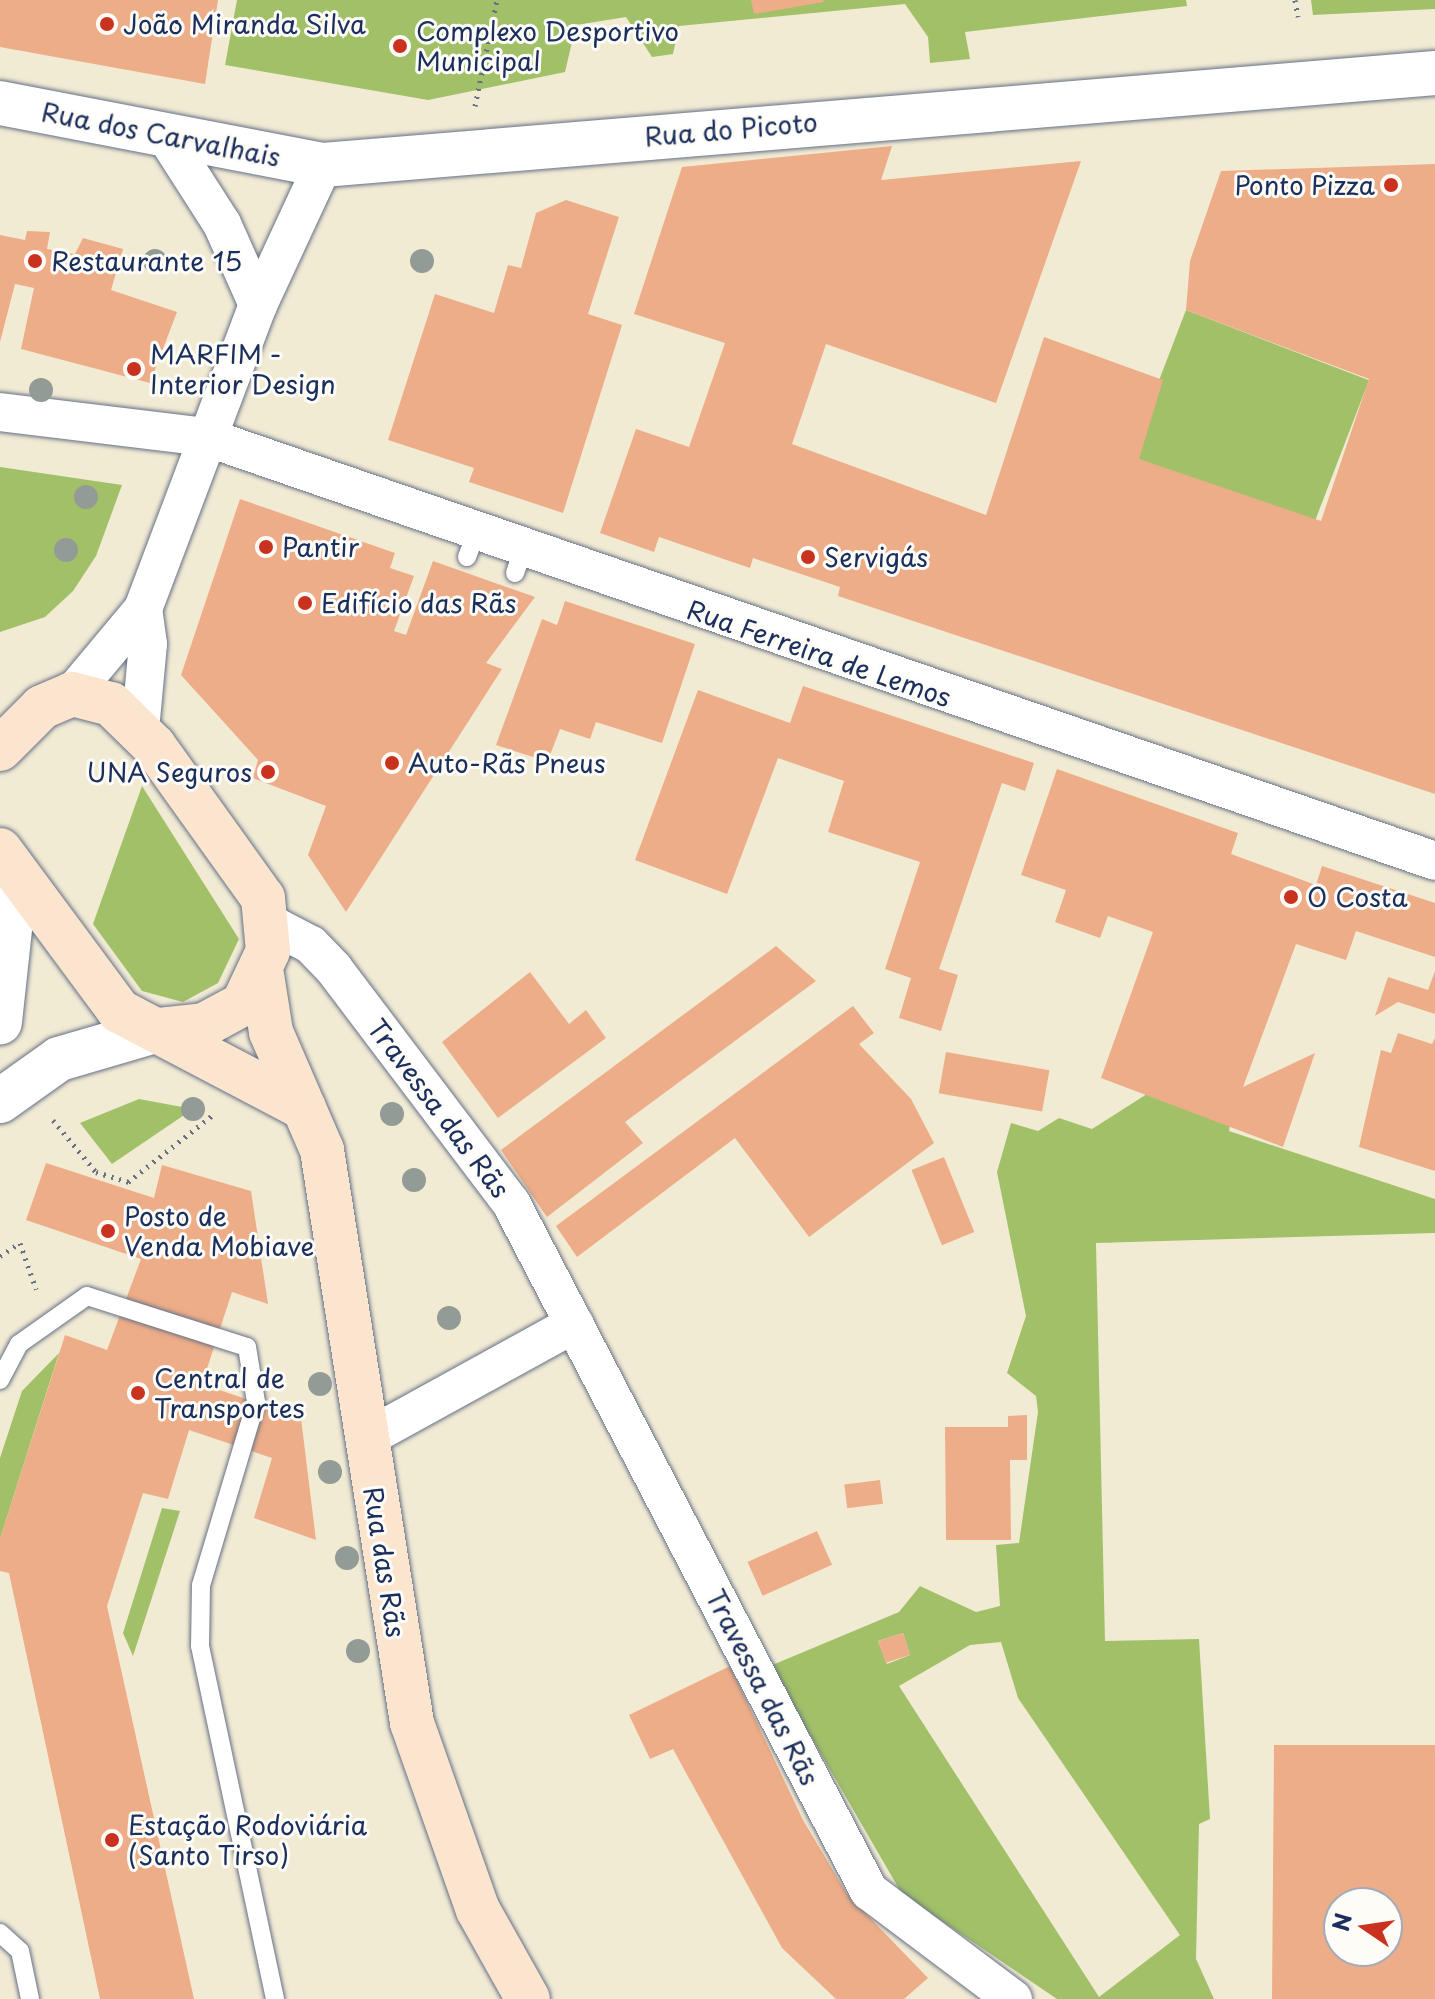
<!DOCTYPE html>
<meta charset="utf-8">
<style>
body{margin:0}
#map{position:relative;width:1435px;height:1999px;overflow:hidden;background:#f2ebd4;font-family:"Playpen Sans",sans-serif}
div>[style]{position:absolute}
.green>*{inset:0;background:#a1c068;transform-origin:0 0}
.building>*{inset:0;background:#edad88;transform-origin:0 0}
.path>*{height:5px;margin-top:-2.5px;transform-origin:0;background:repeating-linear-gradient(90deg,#667187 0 2px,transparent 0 8px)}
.roads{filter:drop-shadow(0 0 2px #667187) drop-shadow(0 0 2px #667187)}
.service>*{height:18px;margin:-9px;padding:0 9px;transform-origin:9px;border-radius:9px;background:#fff}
.minor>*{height:38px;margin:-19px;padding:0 19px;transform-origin:19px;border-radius:19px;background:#fff}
.tertiary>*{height:44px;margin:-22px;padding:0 22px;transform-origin:22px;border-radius:22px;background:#fff}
.secondary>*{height:44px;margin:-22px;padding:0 22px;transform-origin:22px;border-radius:22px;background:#fbe5cf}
.trees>*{width:24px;height:24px;margin:-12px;border-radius:50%;background:#929b95}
.dots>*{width:22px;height:22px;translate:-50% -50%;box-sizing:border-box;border:4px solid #fdfcf7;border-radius:50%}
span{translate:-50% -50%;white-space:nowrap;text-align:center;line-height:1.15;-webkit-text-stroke:6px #fdfcf7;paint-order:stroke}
.poi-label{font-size:26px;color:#1b2f5e}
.left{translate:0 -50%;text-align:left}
.right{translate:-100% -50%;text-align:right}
.street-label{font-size:26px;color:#1b2f5e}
.north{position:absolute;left:1323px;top:1887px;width:80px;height:80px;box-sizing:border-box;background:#fdfcf7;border:2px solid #a3aaba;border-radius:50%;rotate:283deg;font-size:22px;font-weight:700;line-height:32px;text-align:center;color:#1b2f5e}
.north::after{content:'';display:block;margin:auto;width:28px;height:36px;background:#c8321e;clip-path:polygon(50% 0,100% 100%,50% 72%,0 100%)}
</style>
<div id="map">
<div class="green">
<div style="clip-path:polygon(237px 0,1186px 0,1187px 6px,965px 32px,970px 59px,930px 63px,928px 37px,905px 4px,679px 26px,673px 54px,652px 57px,626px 17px,576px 25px,565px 72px,428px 100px,225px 65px)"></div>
<div style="clip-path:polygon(1311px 0,1435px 0,1435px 9px,1313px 15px)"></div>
<div style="left:1186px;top:310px;width:196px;height:156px;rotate:21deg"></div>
<div style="clip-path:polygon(0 467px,122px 485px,96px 556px,73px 591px,45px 617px,0 632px)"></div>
<div style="clip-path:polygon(142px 786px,239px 939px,218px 983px,183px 1002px,142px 991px,93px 924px)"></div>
<div style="clip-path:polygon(evenodd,1147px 1094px,1230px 1124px,1229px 1131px,1435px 1199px,1435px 1233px,1096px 1243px,1105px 1641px,1199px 1639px,1210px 1819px,1199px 1824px,1196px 1959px,1214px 1999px,1057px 1999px,902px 1894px,770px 1666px,899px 1612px,920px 1586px,976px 1612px,1000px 1606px,996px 1545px,1019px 1543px,1038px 1412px,1036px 1396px,1007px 1373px,1026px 1316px,997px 1172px,1011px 1123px,1038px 1131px,1059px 1118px,1092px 1129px,1147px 1094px,903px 1633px,910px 1655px,887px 1664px,878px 1641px,903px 1633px,1147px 1094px,1001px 1642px,1018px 1698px,1180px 1935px,1099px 1997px,899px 1686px,970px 1645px,1001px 1642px)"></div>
<div style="clip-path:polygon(139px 1099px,193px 1109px,112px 1164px,80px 1123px)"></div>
<div style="clip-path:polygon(59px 1353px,0 1539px,0 1458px,22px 1391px)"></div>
<div style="clip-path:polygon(162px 1508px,180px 1511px,133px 1656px,123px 1633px)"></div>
</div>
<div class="building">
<div style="clip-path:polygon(0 0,218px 0,205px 84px,0 47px)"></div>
<div style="clip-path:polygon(751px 0,823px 0,824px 2px,754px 14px)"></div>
<div style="clip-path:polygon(892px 146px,881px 180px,1081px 161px,996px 403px,826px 344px,792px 444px,986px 515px,1044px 337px,1163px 380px,1139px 459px,1321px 521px,1369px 379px,1186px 310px,1190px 261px,1221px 171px,1435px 164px,1435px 794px,838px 596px,840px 587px,753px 558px,750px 568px,659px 537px,654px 552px,600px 533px,636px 429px,689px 447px,725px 343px,634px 314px,682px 167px)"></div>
<div style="clip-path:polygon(566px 200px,619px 217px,588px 314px,622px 325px,563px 513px,469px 482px,474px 468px,388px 440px,435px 294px,494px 313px,508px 265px,521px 268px,536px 213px)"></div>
<div style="clip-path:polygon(27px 231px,50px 232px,47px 249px,75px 254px,83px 238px,123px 249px,111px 290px,177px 312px,150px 383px,21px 349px,34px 288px,15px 284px,0 342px,0 235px,25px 240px)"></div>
<div style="clip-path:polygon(240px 499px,395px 553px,390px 568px,414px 576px,394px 631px,406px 635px,433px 561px,535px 597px,486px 663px,502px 669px,346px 912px,308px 855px,326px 806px,253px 778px,258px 760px,181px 675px)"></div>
<div style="clip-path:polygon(565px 601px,695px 644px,662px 743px,596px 722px,590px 739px,560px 729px,550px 755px,539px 751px,536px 758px,496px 745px,542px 619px,557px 625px)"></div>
<div style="clip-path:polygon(803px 686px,1034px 763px,1025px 791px,1002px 783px,939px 969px,958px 975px,941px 1031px,899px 1018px,911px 978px,885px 969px,920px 862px,828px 832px,844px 781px,778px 758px,727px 894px,635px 860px,698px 690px,790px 723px)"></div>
<div style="clip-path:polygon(1057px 769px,1238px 833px,1231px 854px,1316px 885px,1322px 866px,1435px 903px,1435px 957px,1356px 931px,1346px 960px,1296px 944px,1243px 1087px,1315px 1053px,1283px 1147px,1101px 1078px,1153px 932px,1108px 916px,1100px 938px,1055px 922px,1066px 890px,1021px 875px)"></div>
<div style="clip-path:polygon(776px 946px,816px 981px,625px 1122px,643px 1143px,547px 1217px,501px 1150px)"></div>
<div style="clip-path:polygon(1435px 971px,1435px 1014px,1398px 1002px,1375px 1016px,1388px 977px,1428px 990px)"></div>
<div style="clip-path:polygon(530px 972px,569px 1024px,586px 1010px,606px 1038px,498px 1118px,442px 1042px)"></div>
<div style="clip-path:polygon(853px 1006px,874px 1033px,859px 1044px,911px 1099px,934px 1143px,809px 1237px,735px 1138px,577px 1257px,556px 1226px)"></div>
<div style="clip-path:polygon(1398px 1033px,1432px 1044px,1435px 1038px,1435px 1171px,1359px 1147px,1381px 1050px,1391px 1053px)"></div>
<div style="left:946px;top:1052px;width:105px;height:42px;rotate:10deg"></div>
<div style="left:944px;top:1157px;width:81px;height:35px;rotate:68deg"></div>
<div style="clip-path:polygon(46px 1163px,154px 1198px,162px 1165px,251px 1191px,268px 1304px,232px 1292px,202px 1384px,301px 1418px,316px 1540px,254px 1518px,272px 1458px,189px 1430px,168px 1499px,143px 1493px,107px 1606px,194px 1999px,100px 1999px,9px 1573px,0 1571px,0 1539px,65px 1335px,107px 1350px,141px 1259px,26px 1220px)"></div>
<div style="clip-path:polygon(1027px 1415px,1027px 1460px,1010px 1460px,1011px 1540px,946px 1540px,945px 1427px,1008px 1427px,1008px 1416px)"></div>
<div style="left:880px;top:1480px;width:24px;height:36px;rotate:83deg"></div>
<div style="left:817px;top:1531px;width:37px;height:76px;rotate:66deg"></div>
<div style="left:903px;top:1633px;width:23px;height:26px;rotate:72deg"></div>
<div style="clip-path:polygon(730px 1666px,803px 1820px,847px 1894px,928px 1978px,904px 1999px,836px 1999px,782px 1948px,673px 1749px,650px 1759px,629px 1715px)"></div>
<div style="clip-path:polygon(evenodd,1274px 1745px,1435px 1745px,1435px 1999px,1272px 1999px,1274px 1745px,1339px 1903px,1387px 1903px,1387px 1951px,1339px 1951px,1339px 1903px)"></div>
</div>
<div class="path">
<div style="left:1295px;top:0;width:17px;rotate:80deg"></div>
<div style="left:475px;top:106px;width:108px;rotate:-78.3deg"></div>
<div style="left:53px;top:1120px;width:67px;rotate:50.4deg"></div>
<div style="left:96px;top:1172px;width:34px;rotate:17deg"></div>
<div style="left:128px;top:1182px;width:110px;rotate:-38.3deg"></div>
<div style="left:0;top:1256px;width:24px;rotate:-33deg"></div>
<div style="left:20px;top:1243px;width:49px;rotate:70.8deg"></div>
</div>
<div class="roads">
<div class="service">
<div style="left:467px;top:557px;width:26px;rotate:-69deg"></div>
<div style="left:515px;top:573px;width:24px;rotate:-71deg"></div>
<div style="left:0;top:1380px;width:41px;rotate:-62.2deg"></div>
<div style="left:19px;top:1344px;width:83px;rotate:-35.2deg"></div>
<div style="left:87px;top:1296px;width:168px;rotate:17.7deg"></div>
<div style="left:247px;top:1347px;width:56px;rotate:80.7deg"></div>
<div style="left:256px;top:1402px;width:191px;rotate:106.7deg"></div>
<div style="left:201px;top:1585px;width:61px;rotate:90.9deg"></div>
<div style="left:200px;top:1646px;width:361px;rotate:78deg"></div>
<div style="left:0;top:1933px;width:27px;rotate:42deg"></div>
<div style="left:20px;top:1951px;width:49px;rotate:78.2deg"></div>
</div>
<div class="minor">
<div style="left:165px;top:135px;width:106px;rotate:57.4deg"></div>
<div style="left:222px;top:224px;width:89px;rotate:66deg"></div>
<div style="left:0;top:412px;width:208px;rotate:6.9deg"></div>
<div style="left:206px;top:437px;width:1300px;rotate:19.03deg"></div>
<div style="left:72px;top:694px;width:111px;rotate:-50.1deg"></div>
<div style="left:143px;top:609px;width:325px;rotate:-69.3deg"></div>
<div style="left:258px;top:305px;width:154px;rotate:-65.1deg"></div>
<div style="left:140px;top:730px;width:86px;rotate:-84.7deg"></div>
<div style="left:148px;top:644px;width:35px;rotate:-98deg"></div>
<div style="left:269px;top:923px;width:47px;rotate:27.6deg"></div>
<div style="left:311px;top:945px;width:33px;rotate:46deg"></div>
<div style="left:334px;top:969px;width:293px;rotate:52.9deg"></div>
<div style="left:511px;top:1203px;width:776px;rotate:62.51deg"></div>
<div style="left:869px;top:1891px;width:180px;rotate:36.9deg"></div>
<div style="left:365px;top:1439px;width:239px;rotate:-28.8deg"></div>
</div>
<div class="tertiary">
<div style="left:0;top:103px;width:329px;rotate:10.9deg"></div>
<div style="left:323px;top:165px;width:1116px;rotate:-4.73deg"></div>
<div style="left:0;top:854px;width:67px;rotate:80.5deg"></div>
<div style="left:11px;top:920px;width:103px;rotate:96.2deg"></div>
<div style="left:0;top:1101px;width:72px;rotate:-35.4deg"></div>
<div style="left:59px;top:1059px;width:104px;rotate:-16.2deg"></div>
</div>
<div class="secondary">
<div style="left:0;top:749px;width:59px;rotate:-45deg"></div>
<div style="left:42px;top:707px;width:33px;rotate:-23deg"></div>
<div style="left:72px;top:694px;width:40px;rotate:14.4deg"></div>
<div style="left:111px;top:704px;width:60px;rotate:44.3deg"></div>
<div style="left:154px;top:746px;width:187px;rotate:54.4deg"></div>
<div style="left:263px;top:898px;width:53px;rotate:84.6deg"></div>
<div style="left:268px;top:951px;width:59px;rotate:115.3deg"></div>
<div style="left:243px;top:1004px;width:44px;rotate:151.7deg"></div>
<div style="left:204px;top:1025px;width:45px;rotate:173.7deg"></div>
<div style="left:0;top:850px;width:200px;rotate:53.5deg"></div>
<div style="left:119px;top:1011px;width:209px;rotate:27.7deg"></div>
<div style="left:262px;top:975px;width:58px;rotate:81deg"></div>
<div style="left:271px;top:1032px;width:129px;rotate:66.6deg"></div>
<div style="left:322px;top:1150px;width:580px;rotate:81.07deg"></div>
<div style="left:412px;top:1723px;width:198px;rotate:70.6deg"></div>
<div style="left:478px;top:1910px;width:102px;rotate:60.7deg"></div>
</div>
</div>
<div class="trees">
<div style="left:155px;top:261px"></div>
<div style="left:422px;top:261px"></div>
<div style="left:41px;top:390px"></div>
<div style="left:86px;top:497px"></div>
<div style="left:66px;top:550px"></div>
<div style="left:193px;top:1109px"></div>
<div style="left:392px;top:1114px"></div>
<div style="left:414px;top:1180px"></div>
<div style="left:449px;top:1318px"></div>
<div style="left:320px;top:1384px"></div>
<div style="left:330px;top:1472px"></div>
<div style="left:347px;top:1558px"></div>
<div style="left:358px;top:1651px"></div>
</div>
<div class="dots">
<div style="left:107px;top:24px;background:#c8321e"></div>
<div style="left:400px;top:46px;background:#c8321e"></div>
<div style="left:1391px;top:185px;background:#c8321e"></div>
<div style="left:35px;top:261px;background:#c8321e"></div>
<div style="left:134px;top:369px;background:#c8321e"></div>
<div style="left:266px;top:547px;background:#c8321e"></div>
<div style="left:808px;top:557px;background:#c8321e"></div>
<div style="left:305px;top:603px;background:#c8321e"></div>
<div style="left:392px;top:763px;background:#c8321e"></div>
<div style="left:268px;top:772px;background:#c8321e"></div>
<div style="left:1291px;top:897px;background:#c8321e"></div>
<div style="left:108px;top:1231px;background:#c8321e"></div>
<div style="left:138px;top:1393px;background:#c8321e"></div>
<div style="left:112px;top:1840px;background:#c8321e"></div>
</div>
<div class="poi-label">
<span class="left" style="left:123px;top:24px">João Miranda Silva</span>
<span class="left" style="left:416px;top:46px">Complexo Desportivo<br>Municipal</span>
<span class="right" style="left:1375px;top:185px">Ponto Pizza</span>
<span class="left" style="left:51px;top:261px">Restaurante 15</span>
<span class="left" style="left:150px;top:369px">MARFIM -<br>Interior Design</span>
<span class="left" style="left:282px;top:547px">Pantir</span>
<span class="left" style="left:824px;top:557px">Servigás</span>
<span class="left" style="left:321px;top:603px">Edifício das Rãs</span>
<span class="left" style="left:408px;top:763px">Auto-Rãs Pneus</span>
<span class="right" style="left:252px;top:772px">UNA Seguros</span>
<span class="left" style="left:1307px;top:897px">O Costa</span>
<span class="left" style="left:124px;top:1231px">Posto de<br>Venda Mobiave</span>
<span class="left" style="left:154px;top:1393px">Central de<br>Transportes</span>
<span class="left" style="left:128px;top:1840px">Estação Rodoviária<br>(Santo Tirso)</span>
</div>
<div class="street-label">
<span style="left:731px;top:129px;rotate:-5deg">Rua do Picoto</span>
<span style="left:161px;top:134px;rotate:11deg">Rua dos Carvalhais</span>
<span style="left:819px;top:653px;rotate:19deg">Rua Ferreira de Lemos</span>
<span style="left:439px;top:1108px;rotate:53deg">Travessa das Rãs</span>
<span style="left:385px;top:1562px;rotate:81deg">Rua das Rãs</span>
<span style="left:763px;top:1687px;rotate:63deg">Travessa das Rãs</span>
</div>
<div class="north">N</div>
</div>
